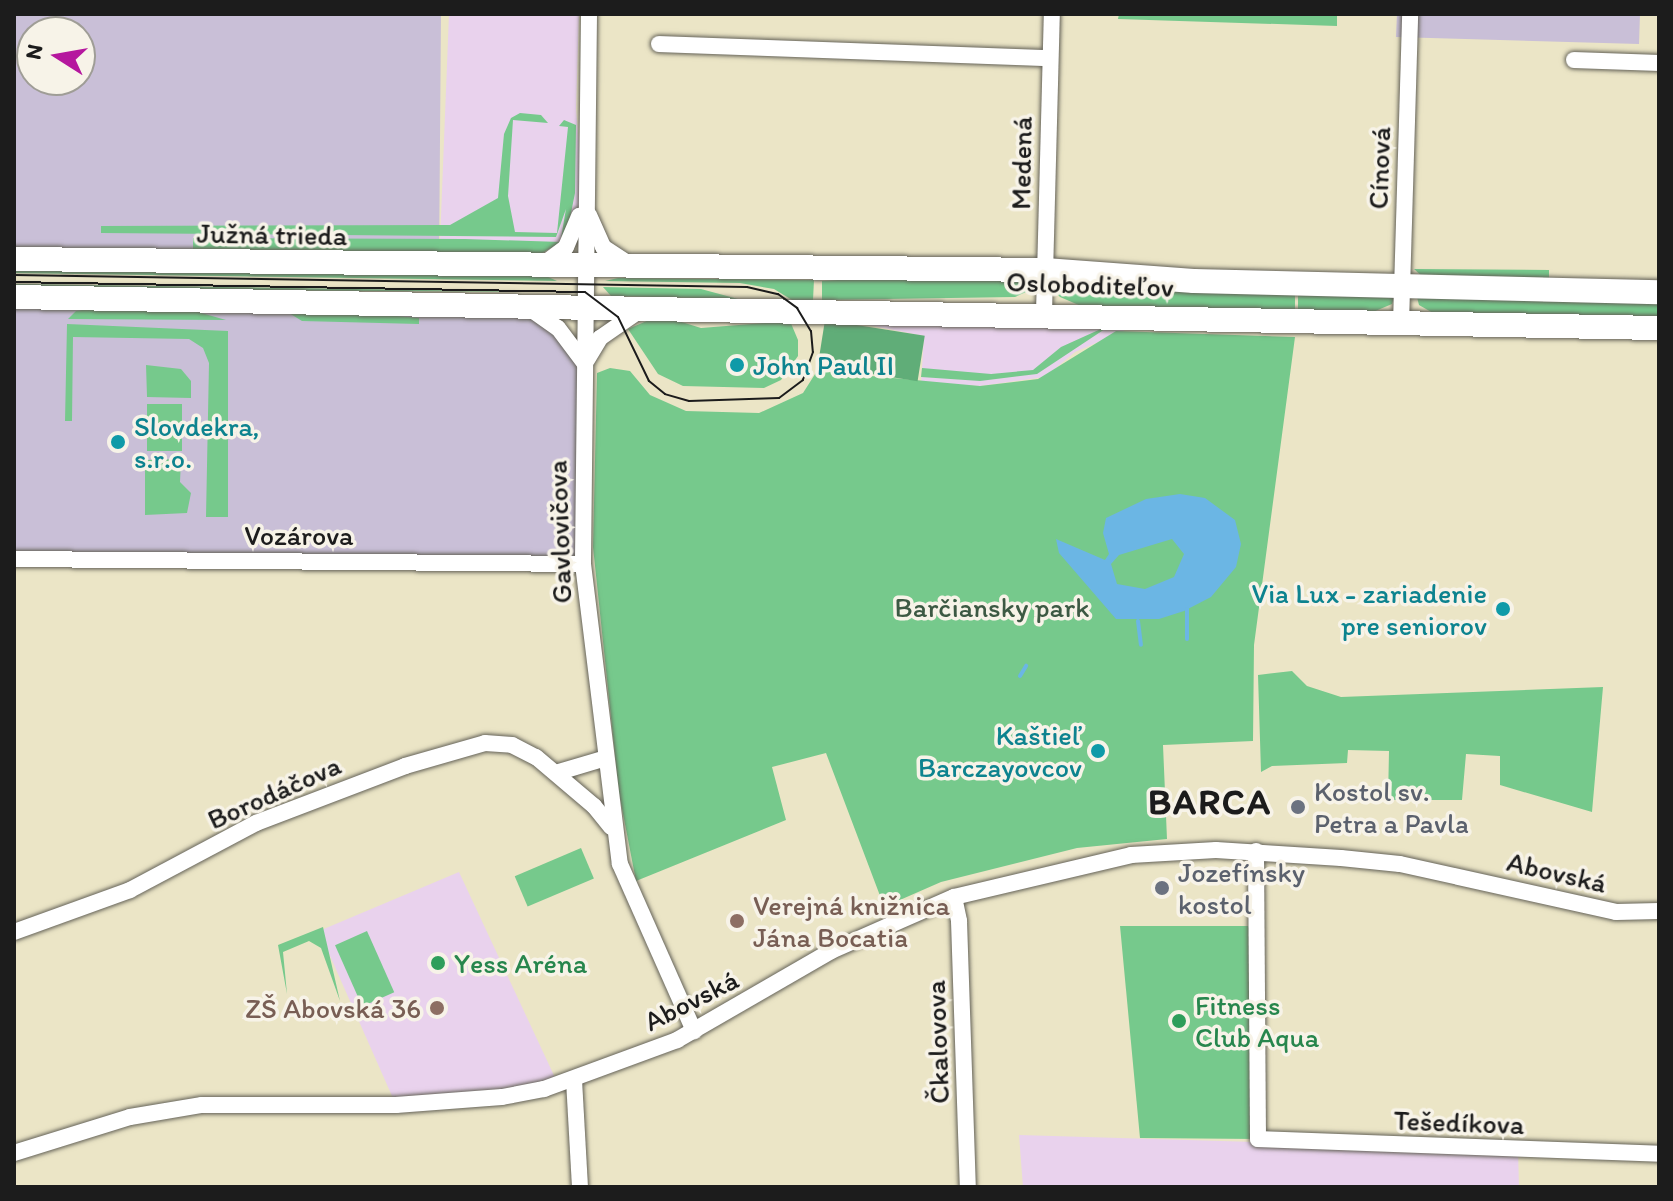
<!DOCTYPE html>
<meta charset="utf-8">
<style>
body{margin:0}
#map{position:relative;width:1673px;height:1201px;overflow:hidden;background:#ebe5c6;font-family:Itim,sans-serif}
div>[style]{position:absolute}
.built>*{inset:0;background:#e9d2ed}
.industrial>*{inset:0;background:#c9bfd7}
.green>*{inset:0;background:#76c98c;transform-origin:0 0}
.forest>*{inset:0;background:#60ad78;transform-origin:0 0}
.water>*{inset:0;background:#6bb6e4}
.stream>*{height:4px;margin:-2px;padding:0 2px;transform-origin:2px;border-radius:2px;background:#6bb6e4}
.roads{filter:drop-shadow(0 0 2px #646258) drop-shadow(0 0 2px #646258)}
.street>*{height:16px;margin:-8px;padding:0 8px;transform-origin:8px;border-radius:8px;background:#fff}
.primary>*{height:24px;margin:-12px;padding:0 12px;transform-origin:12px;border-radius:12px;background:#fff}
.tram>*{height:2px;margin:-1px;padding:0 1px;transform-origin:1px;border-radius:1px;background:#1c1c1c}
.dots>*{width:22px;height:22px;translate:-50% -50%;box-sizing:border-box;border:4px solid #f7f3e8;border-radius:50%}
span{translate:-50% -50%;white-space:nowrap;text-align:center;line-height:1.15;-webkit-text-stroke:7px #f7f3e8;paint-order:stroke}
.street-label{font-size:28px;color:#1c1c1c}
.culture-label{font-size:28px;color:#0d838f}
.left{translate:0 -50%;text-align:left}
.right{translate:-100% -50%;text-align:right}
.park-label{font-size:28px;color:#3c5943}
.worship-label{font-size:28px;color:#5b616d}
.education-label{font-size:28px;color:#785e54}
.leisure-label{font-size:28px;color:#27864d}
.district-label{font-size:36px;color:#1c1c1c;font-weight:700;letter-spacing:2px}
.frame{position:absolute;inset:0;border:16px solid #1c1c1c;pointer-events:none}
.north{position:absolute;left:16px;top:16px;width:80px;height:80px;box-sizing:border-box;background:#f7f3e8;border:2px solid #9f9d96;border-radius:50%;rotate:281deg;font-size:22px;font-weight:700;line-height:32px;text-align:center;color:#1c1c1c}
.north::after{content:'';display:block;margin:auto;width:28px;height:36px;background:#b5179e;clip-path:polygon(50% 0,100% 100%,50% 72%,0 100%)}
</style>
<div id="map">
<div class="built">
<div style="clip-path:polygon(449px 14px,579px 15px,576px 109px,584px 199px,566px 247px,439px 267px)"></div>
<div style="clip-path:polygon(1124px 315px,1124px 331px,1075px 352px,1045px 377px,980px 386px,921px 383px,924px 336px,848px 321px)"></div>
<div style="clip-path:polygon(459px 872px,558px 1084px,396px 1105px,319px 931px)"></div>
<div style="clip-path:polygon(1019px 1135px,1518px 1150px,1519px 1187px,1023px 1187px)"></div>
</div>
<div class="industrial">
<div style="clip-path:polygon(evenodd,14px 14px,441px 14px,439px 267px,14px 259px,14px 14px,32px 32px,80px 32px,80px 80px,32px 80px,32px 32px)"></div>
<div style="clip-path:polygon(1397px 14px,1640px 14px,1639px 44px,1396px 37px)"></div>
<div style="clip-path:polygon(14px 297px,545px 317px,585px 365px,583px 564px,14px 559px)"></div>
</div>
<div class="green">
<div style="clip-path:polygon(1119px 14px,1337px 14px,1337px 26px,1118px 19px)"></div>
<div style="clip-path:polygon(520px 113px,541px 115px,548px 123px,513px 120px,508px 196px,515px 232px,557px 233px,568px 127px,559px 126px,564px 120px,576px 125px,575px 193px,566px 238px,561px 238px,566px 209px,556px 237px,101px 233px,101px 226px,450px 225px,498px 198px,504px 134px,511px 118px)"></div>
<div style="clip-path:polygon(193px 238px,465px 239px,561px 242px,534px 258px,193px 255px)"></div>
<div style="clip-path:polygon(14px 267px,546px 276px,557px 281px,14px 273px)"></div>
<div style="clip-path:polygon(1414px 269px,1549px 270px,1549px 281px,1424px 278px)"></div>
<div style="clip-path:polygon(900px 276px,1033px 281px,1035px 288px,1015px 297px,822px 300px,822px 281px)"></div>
<div style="clip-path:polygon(618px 278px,814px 280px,813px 300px,792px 300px,774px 289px,740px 283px,605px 281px)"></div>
<div style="clip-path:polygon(1054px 280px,1295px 291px,1295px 310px,1081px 306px,1060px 297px,1051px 288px)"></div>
<div style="clip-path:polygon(14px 284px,556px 292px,14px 289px)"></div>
<div style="clip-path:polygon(603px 287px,701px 289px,738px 299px,611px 296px)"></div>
<div style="clip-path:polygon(1298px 291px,1394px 297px,1392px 304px,1373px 312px,1298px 311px)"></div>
<div style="clip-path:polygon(1417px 297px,1659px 300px,1659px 320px,1433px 313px,1419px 305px)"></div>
<div style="clip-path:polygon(107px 306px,191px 310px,226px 320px,68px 319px,76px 311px)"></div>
<div style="clip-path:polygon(330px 310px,419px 318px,419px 324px,302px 321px,289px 313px)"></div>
<div style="clip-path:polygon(672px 319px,701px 328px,790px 321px,798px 340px,798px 356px,781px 380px,764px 388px,683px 386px,658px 374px,628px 329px,649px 320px)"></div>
<div style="clip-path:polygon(1114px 323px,1037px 374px,980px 381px,921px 377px,922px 368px,991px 374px,1033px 370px,1061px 347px)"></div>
<div style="clip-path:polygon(67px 324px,228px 331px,228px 517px,206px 517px,209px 363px,203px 348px,189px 339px,73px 337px,72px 421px,65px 421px)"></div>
<div style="clip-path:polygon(1116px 331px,1295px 337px,1254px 645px,1253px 741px,1163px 745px,1167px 839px,1077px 848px,941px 882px,893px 903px,882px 901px,826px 753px,772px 767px,786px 820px,636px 881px,619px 793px,593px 547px,597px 373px,610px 368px,630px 371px,650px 395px,686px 411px,759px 413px,803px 393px,817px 371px,980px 386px,1038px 379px)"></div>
<div style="clip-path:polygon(146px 365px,181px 369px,191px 381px,191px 398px,147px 397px)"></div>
<div style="left:147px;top:404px;width:35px;height:47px"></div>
<div style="clip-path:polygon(181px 459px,180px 482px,191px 493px,187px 513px,145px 515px,145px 460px)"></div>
<div style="clip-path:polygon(1292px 671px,1307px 686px,1341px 697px,1603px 687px,1592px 812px,1500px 785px,1500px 756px,1466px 754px,1462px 800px,1388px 800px,1389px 751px,1348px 750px,1347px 763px,1272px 766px,1261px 772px,1258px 675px)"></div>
<div style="left:581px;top:848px;width:33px;height:72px;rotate:67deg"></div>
<div style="clip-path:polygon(1120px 926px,1260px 926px,1258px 1139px,1140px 1138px)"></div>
<div style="clip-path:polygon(323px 927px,340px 1001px,321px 948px,309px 941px,283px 952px,287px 994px,278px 945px)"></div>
<div style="left:367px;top:931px;width:67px;height:35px;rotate:66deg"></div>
</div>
<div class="forest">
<div style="left:825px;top:320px;width:101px;height:46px;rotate:9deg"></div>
</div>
<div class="water">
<div style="clip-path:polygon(evenodd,1180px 494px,1205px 498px,1235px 520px,1241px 544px,1236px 567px,1211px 597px,1184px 611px,1159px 619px,1116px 619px,1059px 553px,1056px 539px,1105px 560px,1109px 554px,1103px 533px,1106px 518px,1146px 499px,1180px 494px,1172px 539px,1184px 554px,1174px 577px,1145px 589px,1117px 584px,1111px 564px,1119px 555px,1172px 539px)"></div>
</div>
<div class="stream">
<div style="left:1138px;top:621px;width:24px;rotate:83deg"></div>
<div style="left:1187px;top:639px;width:30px;rotate:-90deg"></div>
<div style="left:1020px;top:676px;width:12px;rotate:-59deg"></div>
</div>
<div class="roads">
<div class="street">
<div style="left:589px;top:14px;width:550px;rotate:90.63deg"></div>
<div style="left:583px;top:564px;width:302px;rotate:83deg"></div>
<div style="left:620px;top:864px;width:183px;rotate:66.1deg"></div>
<div style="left:659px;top:44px;width:390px;rotate:2.1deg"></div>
<div style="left:1574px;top:60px;width:85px;rotate:2deg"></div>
<div style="left:589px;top:215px;width:35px;rotate:66deg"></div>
<div style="left:603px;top:247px;width:30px;rotate:33deg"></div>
<div style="left:545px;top:263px;width:26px;rotate:-37deg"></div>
<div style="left:566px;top:247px;width:34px;rotate:-67deg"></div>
<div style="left:529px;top:308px;width:35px;rotate:35deg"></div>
<div style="left:558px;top:328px;width:45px;rotate:53.1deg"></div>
<div style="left:1044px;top:313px;width:299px;rotate:-88.5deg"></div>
<div style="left:1401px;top:323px;width:309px;rotate:-88.3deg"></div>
<div style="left:587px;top:360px;width:26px;rotate:-59deg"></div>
<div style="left:600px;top:338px;width:47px;rotate:-34.7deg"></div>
<div style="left:14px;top:559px;width:569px;rotate:0.5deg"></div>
<div style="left:559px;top:772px;width:46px;rotate:-16.5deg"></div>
<div style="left:1256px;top:851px;width:288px;rotate:89.6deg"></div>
<div style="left:1258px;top:1139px;width:401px;rotate:2.1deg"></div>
<div style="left:954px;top:897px;width:25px;rotate:78deg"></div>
<div style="left:959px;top:921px;width:266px;rotate:88.1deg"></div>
<div style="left:14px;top:932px;width:123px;rotate:-19.9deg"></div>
<div style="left:130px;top:890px;width:143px;rotate:-28deg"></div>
<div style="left:256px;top:823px;width:160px;rotate:-20.9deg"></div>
<div style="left:405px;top:766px;width:83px;rotate:-16deg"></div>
<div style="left:485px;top:743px;width:27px;rotate:4deg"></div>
<div style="left:512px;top:745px;width:27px;rotate:27deg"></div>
<div style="left:536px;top:757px;width:76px;rotate:40.2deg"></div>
<div style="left:594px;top:806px;width:27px;rotate:51deg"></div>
<div style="left:574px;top:1080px;width:107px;rotate:86.8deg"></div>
<div style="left:14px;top:1153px;width:121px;rotate:-17.2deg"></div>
<div style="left:130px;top:1117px;width:73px;rotate:-9.5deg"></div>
<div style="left:202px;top:1105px;width:194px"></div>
<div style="left:396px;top:1105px;width:106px;rotate:-4.3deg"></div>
<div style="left:502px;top:1097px;width:43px;rotate:-10.8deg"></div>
<div style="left:544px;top:1089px;width:142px;rotate:-20.2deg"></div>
<div style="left:677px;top:1040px;width:178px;rotate:-30deg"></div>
<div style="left:831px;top:951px;width:134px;rotate:-23.7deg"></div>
<div style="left:954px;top:897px;width:182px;rotate:-13.3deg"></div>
<div style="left:1131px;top:855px;width:85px;rotate:-3.4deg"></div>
<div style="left:1216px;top:850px;width:125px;rotate:3.7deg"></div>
<div style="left:1341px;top:858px;width:59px;rotate:5.8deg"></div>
<div style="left:1400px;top:864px;width:221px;rotate:12.5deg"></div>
<div style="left:1616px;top:912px;width:43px;rotate:-1.3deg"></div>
</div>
<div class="primary">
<div style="left:14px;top:259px;width:1031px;rotate:0.61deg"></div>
<div style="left:1045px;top:270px;width:149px;rotate:4.2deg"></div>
<div style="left:1194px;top:281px;width:465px;rotate:1.4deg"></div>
<div style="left:14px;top:297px;width:1645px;rotate:1.08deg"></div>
</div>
</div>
<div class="tram">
<div style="left:14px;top:275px;width:733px;rotate:0.94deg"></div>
<div style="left:747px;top:287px;width:32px;rotate:13deg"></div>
<div style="left:778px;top:294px;width:24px;rotate:36deg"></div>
<div style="left:797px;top:308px;width:27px;rotate:59deg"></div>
<div style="left:811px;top:331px;width:21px;rotate:85deg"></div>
<div style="left:813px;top:352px;width:30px;rotate:110deg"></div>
<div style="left:803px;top:380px;width:30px;rotate:143deg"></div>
<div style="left:779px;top:398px;width:90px;rotate:178.1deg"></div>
<div style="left:689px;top:401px;width:25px;rotate:-164deg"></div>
<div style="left:665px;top:394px;width:21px;rotate:-141deg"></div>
<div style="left:649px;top:381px;width:71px;rotate:-115.8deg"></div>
<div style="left:618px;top:317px;width:41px;rotate:-142.9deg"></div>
<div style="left:585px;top:292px;width:571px;rotate:-179deg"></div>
</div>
<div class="dots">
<div style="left:737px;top:365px;background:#0f9aa8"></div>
<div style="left:118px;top:442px;background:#0f9aa8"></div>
<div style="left:1503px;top:609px;background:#0f9aa8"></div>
<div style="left:1098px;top:751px;background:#0f9aa8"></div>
<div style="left:1298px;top:807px;background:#6b7280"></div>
<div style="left:1162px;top:888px;background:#6b7280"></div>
<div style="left:737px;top:921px;background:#8d6e63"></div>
<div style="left:438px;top:963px;background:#2e9e5b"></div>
<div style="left:437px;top:1008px;background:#8d6e63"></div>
<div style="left:1179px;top:1021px;background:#2e9e5b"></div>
</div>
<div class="street-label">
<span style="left:1021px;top:163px;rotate:-89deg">Medená</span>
<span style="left:1379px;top:168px;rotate:-88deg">Cínová</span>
<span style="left:272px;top:234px;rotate:1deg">Južná trieda</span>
<span style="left:1090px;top:284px;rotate:2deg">Osloboditeľov</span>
<span style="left:559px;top:532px;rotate:-92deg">Gavlovičova</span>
<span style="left:299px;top:535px">Vozárova</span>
<span style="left:274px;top:792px;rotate:-24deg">Borodáčova</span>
<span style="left:1557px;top:872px;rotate:13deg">Abovská</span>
<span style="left:691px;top:1000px;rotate:-27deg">Abovská</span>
<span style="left:937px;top:1042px;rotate:-92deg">Čkalovova</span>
<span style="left:1459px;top:1122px;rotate:2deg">Tešedíkova</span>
</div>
<div class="culture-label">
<span class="left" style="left:753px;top:365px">John Paul II</span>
<span class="left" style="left:134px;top:442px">Slovdekra,<br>s.r.o.</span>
<span class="right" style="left:1487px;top:609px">Via Lux - zariadenie<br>pre seniorov</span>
<span class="right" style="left:1082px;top:751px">Kaštieľ<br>Barczayovcov</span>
</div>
<div class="park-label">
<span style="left:992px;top:607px">Barčiansky park</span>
</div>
<div class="worship-label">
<span class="left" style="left:1314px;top:807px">Kostol sv.<br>Petra a Pavla</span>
<span class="left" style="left:1178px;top:888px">Jozefínsky<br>kostol</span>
</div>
<div class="education-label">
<span class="left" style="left:753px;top:921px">Verejná knižnica<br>Jána Bocatia</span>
<span class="right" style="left:421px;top:1008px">ZŠ Abovská 36</span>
</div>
<div class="leisure-label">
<span class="left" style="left:454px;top:963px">Yess Aréna</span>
<span class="left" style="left:1195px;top:1021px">Fitness<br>Club Aqua</span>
</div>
<div class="district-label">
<span style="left:1210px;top:802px">BARCA</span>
</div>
<div class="frame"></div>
<div class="north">N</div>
</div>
